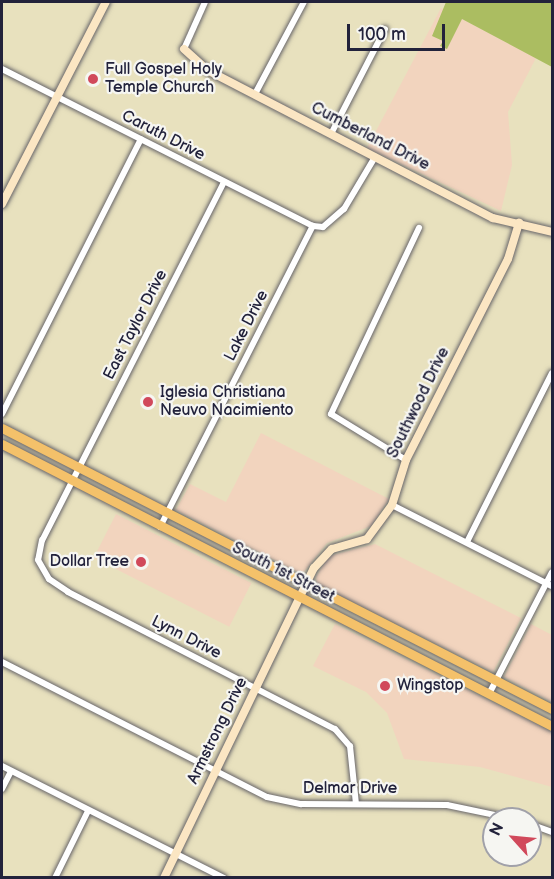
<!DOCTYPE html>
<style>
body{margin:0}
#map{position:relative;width:554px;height:879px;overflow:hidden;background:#e8e1be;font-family:"Balsamiq Sans",sans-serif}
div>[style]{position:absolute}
.built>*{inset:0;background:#f2d4be;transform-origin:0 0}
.green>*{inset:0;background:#abbd61}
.roads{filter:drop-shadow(0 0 2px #676569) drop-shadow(0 0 2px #676569)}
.street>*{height:6px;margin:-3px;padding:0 3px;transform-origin:3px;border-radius:3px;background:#fff}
.secondary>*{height:8px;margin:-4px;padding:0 4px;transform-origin:4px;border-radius:4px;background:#fbe6c3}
.primary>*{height:9px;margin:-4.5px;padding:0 4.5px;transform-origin:4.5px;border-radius:4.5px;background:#f4c16a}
.dots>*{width:16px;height:16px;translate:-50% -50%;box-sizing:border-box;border:3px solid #f6f6f2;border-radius:50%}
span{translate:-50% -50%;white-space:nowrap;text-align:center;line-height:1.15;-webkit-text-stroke:4.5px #f6f6f2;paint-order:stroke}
.poi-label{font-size:16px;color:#22223b}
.left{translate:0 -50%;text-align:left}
.right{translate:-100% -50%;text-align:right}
.street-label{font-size:16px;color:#22223b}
.frame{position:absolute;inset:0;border:3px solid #22223b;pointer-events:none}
.north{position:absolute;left:482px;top:807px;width:60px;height:60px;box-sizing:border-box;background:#f6f6f2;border:2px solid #a1a1a9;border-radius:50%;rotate:297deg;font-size:16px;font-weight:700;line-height:24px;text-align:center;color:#22223b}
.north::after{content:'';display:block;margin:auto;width:21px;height:27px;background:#d1495b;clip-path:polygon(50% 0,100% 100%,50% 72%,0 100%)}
.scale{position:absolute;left:347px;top:24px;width:98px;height:27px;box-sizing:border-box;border:3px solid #22223b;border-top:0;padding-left:8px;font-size:18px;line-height:21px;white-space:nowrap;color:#22223b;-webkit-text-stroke:4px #f6f6f2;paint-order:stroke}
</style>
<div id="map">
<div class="built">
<div style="clip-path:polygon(441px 8px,536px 58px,508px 112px,512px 165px,501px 211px,367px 148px)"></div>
<div style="clip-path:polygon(261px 433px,389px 499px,371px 526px,327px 543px,302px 574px,176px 510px,190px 484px,226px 502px)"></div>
<div style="left:116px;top:514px;width:152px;height:49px;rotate:27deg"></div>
<div style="clip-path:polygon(375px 544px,521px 618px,493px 672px,317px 584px,316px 577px,329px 556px)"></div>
<div style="clip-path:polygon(335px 624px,552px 732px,552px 787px,480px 767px,404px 759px,387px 713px,366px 692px,313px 666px)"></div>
<div style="clip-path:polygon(531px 624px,552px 635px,552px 702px,504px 677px)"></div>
</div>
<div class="green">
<div style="clip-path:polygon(446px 2px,552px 2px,552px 67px,462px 19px,447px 49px,440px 46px,443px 41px,432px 36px)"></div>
</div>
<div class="roads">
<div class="street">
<div style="left:184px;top:49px;width:51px;rotate:-65.9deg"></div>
<div style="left:2px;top:69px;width:348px;rotate:26.8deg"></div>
<div style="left:313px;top:226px;width:10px;rotate:6deg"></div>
<div style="left:323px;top:227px;width:28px;rotate:-41deg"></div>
<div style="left:344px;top:209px;width:61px;rotate:-59.2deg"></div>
<div style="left:255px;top:94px;width:104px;rotate:-62deg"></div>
<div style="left:331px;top:134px;width:118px;rotate:-62.8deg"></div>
<div style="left:224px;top:182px;width:402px;rotate:116.9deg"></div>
<div style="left:42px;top:540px;width:20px;rotate:101deg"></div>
<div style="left:38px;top:560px;width:22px;rotate:60deg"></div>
<div style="left:49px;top:579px;width:23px;rotate:34deg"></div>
<div style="left:68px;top:592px;width:300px;rotate:27.2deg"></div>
<div style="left:335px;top:729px;width:23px;rotate:49deg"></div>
<div style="left:350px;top:746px;width:58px;rotate:84.1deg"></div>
<div style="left:2px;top:414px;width:308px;rotate:-63.2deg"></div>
<div style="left:406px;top:460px;width:88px;rotate:-148.5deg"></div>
<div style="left:331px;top:414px;width:206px;rotate:-64.7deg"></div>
<div style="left:392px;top:505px;width:179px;rotate:26.9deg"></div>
<div style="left:160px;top:527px;width:338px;rotate:-63.1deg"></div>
<div style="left:467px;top:542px;width:189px;rotate:-63.3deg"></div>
<div style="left:2px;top:662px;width:297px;rotate:27deg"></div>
<div style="left:267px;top:797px;width:35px;rotate:12deg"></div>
<div style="left:301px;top:804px;width:146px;rotate:0.4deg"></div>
<div style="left:447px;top:805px;width:68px;rotate:11.8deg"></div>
<div style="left:489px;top:694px;width:137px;rotate:-62.7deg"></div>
<div style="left:2px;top:766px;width:249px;rotate:26.8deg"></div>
<div style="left:2px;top:789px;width:20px;rotate:-63deg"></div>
<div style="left:530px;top:824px;width:23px;rotate:20deg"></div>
<div style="left:55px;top:878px;width:75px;rotate:-63.8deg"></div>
</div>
<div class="secondary">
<div style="left:184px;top:49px;width:31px;rotate:42deg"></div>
<div style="left:207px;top:70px;width:322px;rotate:27.4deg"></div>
<div style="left:493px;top:218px;width:61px;rotate:13.3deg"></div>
<div style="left:2px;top:204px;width:227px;rotate:-62.8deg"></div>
<div style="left:164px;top:878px;width:344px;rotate:-64.2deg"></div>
<div style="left:314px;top:568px;width:26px;rotate:-47deg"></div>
<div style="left:332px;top:549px;width:36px;rotate:-16deg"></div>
<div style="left:367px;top:539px;width:42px;rotate:-53.7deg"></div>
<div style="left:392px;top:505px;width:47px;rotate:-72.7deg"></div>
<div style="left:406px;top:460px;width:225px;rotate:-63.1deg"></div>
<div style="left:508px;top:259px;width:38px;rotate:-73deg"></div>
</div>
<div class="primary">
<div style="left:2px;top:428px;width:618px;rotate:27.06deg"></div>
<div style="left:2px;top:444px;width:618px;rotate:27.15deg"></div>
</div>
</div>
<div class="dots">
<div style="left:93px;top:79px;background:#d1495b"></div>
<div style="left:148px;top:402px;background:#d1495b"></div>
<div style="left:141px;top:562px;background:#d1495b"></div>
<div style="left:385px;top:686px;background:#d1495b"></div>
</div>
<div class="poi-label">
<span class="left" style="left:105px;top:79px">Full Gospel Holy<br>Temple Church</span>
<span class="left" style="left:160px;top:402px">Iglesia Christiana<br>Neuvo Nacimiento</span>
<span class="right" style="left:129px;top:562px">Dollar Tree</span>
<span class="left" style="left:397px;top:686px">Wingstop</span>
</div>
<div class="street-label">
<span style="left:163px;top:136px;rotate:27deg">Caruth Drive</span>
<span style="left:370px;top:137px;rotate:27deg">Cumberland Drive</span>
<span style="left:136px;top:325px;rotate:-63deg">East Taylor Drive</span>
<span style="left:247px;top:326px;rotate:-63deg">Lake Drive</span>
<span style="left:419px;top:403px;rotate:-64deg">Southwood Drive</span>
<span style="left:283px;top:573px;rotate:27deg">South 1st Street</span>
<span style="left:186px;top:638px;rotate:27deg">Lynn Drive</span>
<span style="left:218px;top:731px;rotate:-64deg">Armstrong Drive</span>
<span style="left:350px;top:789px">Delmar Drive</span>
</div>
<div class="frame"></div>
<div class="north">N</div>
<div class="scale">100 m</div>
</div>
